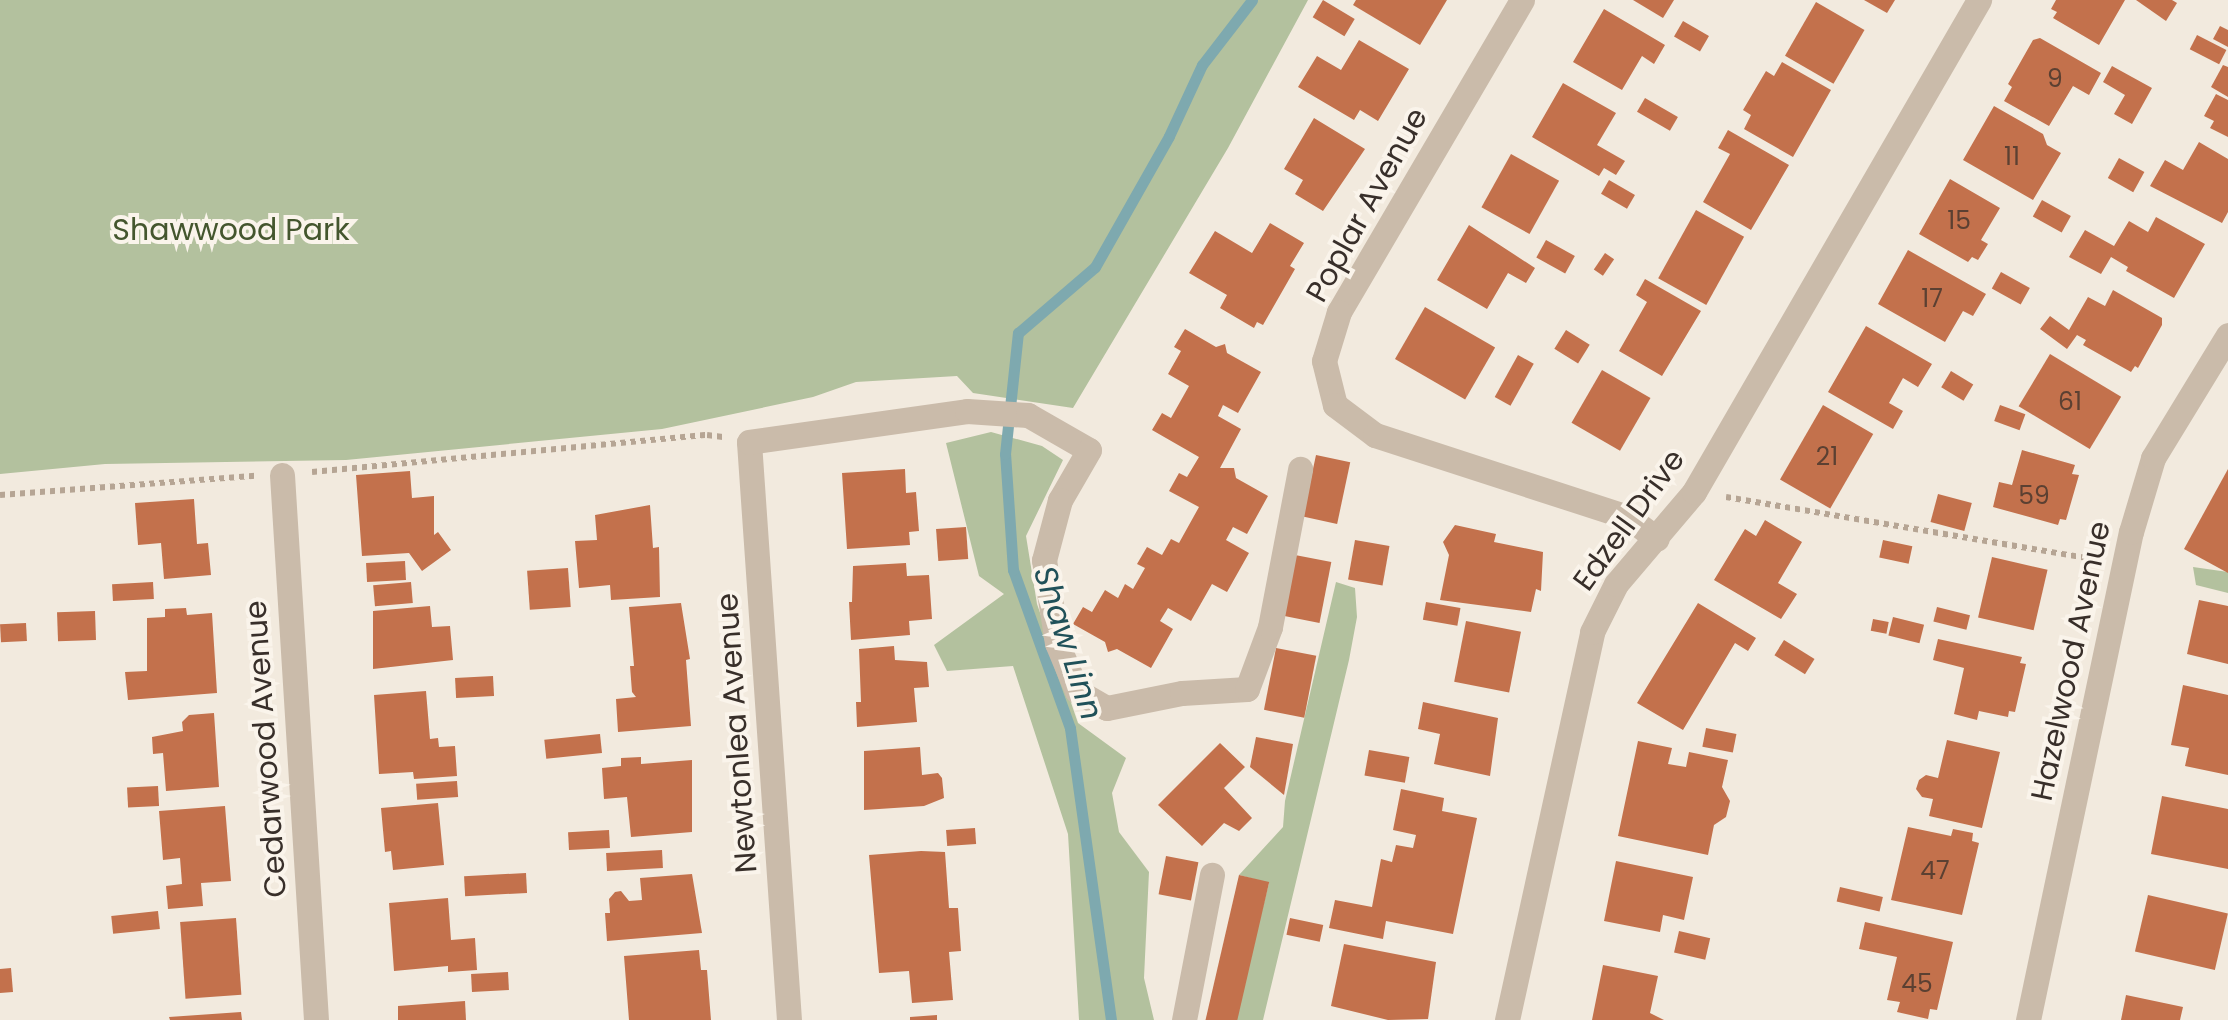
<!DOCTYPE html>
<style>
body{margin:0}
#map{position:relative;width:2228px;height:1020px;overflow:hidden;background:#f2eade;font-family:Poppins,sans-serif}
div>[style]{position:absolute}
.green>*{inset:0;background:#b3c19e}
.stream>*{height:11px;margin:-5.5px;padding:0 5.5px;transform-origin:5.5px;border-radius:5.5px;background:#7ea9af}
.building>*{inset:0;background:#c3714c;transform-origin:0 0}
.path>*{height:6px;margin-top:-3px;transform-origin:0;background:repeating-linear-gradient(90deg,#b6a594 0 5px,transparent 0 10px)}
.minor>*{height:25px;margin:-12.5px;padding:0 12.5px;transform-origin:12.5px;border-radius:12.5px;background:#cabbaa}
span{translate:-50% -50%;white-space:nowrap;text-align:center;line-height:1.15;-webkit-text-stroke:8px #faf4eb;paint-order:stroke}
.number-label{font-size:25px;color:#5b4032}
.number-label span{-webkit-text-stroke-width:0}
.street-label{font-size:30px;color:#382f2a}
.park-label{font-size:30px;color:#44562e}
.water-label{font-size:32px;color:#205159;font-style:italic}
</style>
<div id="map">
<div class="green">
<div style="clip-path:polygon(0 0,1308px 0,1228px 148px,1073px 408px,973px 393px,957px 376px,856px 382px,813px 397px,662px 429px,346px 460px,105px 464px,0 474px)"></div>
<div style="clip-path:polygon(991px 432px,1042px 446px,1063px 460px,1026px 536px,1037px 604px,1078px 723px,1126px 758px,1112px 793px,1119px 832px,1149px 872px,1144px 978px,1154px 1020px,1079px 1020px,1068px 834px,1013px 666px,947px 671px,934px 645px,1004px 594px,979px 576px,946px 443px)"></div>
<div style="clip-path:polygon(2193px 567px,2228px 572px,2228px 593px,2196px 585px)"></div>
<div style="clip-path:polygon(1336px 582px,1355px 588px,1357px 617px,1349px 660px,1263px 1020px,1234px 1020px,1269px 883px,1239px 875px,1283px 827px,1285px 801px)"></div>
</div>
<div class="stream">
<div style="left:1111px;top:1020px;width:295px;rotate:-98deg"></div>
<div style="left:1070px;top:728px;width:168px;rotate:-109.8deg"></div>
<div style="left:1013px;top:570px;width:116px;rotate:-93.9deg"></div>
<div style="left:1005px;top:454px;width:122px;rotate:-83.9deg"></div>
<div style="left:1018px;top:333px;width:101px;rotate:-40.6deg"></div>
<div style="left:1095px;top:267px;width:150px;rotate:-60.5deg"></div>
<div style="left:1169px;top:136px;width:78px;rotate:-65.1deg"></div>
<div style="left:1202px;top:65px;width:82px;rotate:-52.4deg"></div>
</div>
<div class="building">
<div style="left:1323px;top:0;width:37px;height:20px;rotate:31deg"></div>
<div style="clip-path:polygon(1356px 0,1447px 0,1420px 45px,1353px 5px)"></div>
<div style="clip-path:polygon(1633px 0,1674px 0,1663px 18px)"></div>
<div style="clip-path:polygon(1864px 0,1895px 0,1887px 13px)"></div>
<div style="clip-path:polygon(2056px 0,2125px 0,2099px 45px,2053px 18px,2057px 12px,2051px 9px)"></div>
<div style="clip-path:polygon(2136px 0,2172px 0,2177px 3px,2166px 21px)"></div>
<div style="left:1816px;top:2px;width:56px;height:62px;rotate:30deg"></div>
<div style="clip-path:polygon(1604px 9px,1665px 45px,1654px 64px,1642px 56px,1622px 90px,1573px 62px)"></div>
<div style="left:1683px;top:21px;width:30px;height:18px;rotate:30deg"></div>
<div style="clip-path:polygon(2220px 26px,2228px 30px,2228px 47px,2213px 39px)"></div>
<div style="left:2197px;top:35px;width:33px;height:16px;rotate:27deg"></div>
<div style="clip-path:polygon(2040px 38px,2101px 73px,2089px 95px,2073px 86px,2049px 126px,2004px 101px,2012px 87px,2008px 84px,2033px 40px)"></div>
<div style="clip-path:polygon(1359px 40px,1409px 69px,1378px 121px,1360px 110px,1354px 120px,1298px 87px,1317px 56px,1341px 70px)"></div>
<div style="clip-path:polygon(1782px 62px,1831px 90px,1793px 157px,1744px 129px,1751px 115px,1743px 110px,1766px 71px,1774px 76px)"></div>
<div style="clip-path:polygon(2223px 65px,2228px 67px,2228px 97px,2211px 87px)"></div>
<div style="clip-path:polygon(2112px 66px,2152px 88px,2132px 124px,2114px 114px,2125px 95px,2103px 82px)"></div>
<div style="clip-path:polygon(1563px 83px,1616px 113px,1597px 145px,1625px 161px,1616px 175px,1604px 168px,1599px 176px,1532px 137px)"></div>
<div style="clip-path:polygon(2216px 94px,2228px 100px,2228px 137px,2210px 128px,2214px 121px,2204px 116px)"></div>
<div style="left:1645px;top:98px;width:38px;height:16px;rotate:30deg"></div>
<div style="clip-path:polygon(1994px 106px,2043px 134px,2047px 145px,2061px 153px,2033px 200px,1963px 160px)"></div>
<div style="clip-path:polygon(1314px 118px,1365px 149px,1323px 211px,1295px 194px,1303px 180px,1284px 169px)"></div>
<div style="clip-path:polygon(1728px 130px,1789px 165px,1751px 230px,1703px 202px,1730px 154px,1718px 148px)"></div>
<div style="clip-path:polygon(2199px 142px,2228px 159px,2228px 212px,2222px 223px,2150px 186px,2165px 160px,2183px 170px)"></div>
<div style="left:1511px;top:154px;width:55px;height:61px;rotate:29deg"></div>
<div style="left:2119px;top:158px;width:29px;height:23px;rotate:29deg"></div>
<div style="clip-path:polygon(1950px 179px,2000px 208px,1981px 240px,1988px 244px,1978px 260px,1972px 257px,1968px 262px,1919px 234px)"></div>
<div style="left:1609px;top:180px;width:30px;height:16px;rotate:30deg"></div>
<div style="left:2042px;top:200px;width:33px;height:19px;rotate:29deg"></div>
<div style="left:1696px;top:210px;width:55px;height:78px;rotate:29deg"></div>
<div style="clip-path:polygon(2156px 217px,2205px 244px,2174px 298px,2126px 271px,2128px 267px,2111px 257px,2101px 274px,2069px 257px,2085px 230px,2114px 246px,2129px 221px,2148px 232px)"></div>
<div style="clip-path:polygon(1270px 223px,1304px 243px,1290px 266px,1295px 269px,1263px 325px,1257px 322px,1254px 328px,1220px 308px,1227px 295px,1189px 273px,1215px 231px,1252px 253px)"></div>
<div style="clip-path:polygon(1469px 225px,1535px 268px,1526px 283px,1508px 273px,1487px 309px,1437px 280px)"></div>
<div style="left:1546px;top:240px;width:33px;height:20px;rotate:29deg"></div>
<div style="clip-path:polygon(1908px 250px,1986px 294px,1973px 316px,1963px 311px,1945px 342px,1878px 304px)"></div>
<div style="left:1605px;top:253px;width:11px;height:20px;rotate:34deg"></div>
<div style="left:2001px;top:272px;width:33px;height:19px;rotate:29deg"></div>
<div style="clip-path:polygon(1645px 279px,1701px 311px,1662px 376px,1619px 351px,1647px 302px,1636px 295px)"></div>
<div style="clip-path:polygon(2113px 290px,2162px 318px,2162px 325px,2138px 368px,2135px 366px,2131px 372px,2083px 345px,2086px 340px,2077px 335px,2067px 349px,2040px 329px,2050px 316px,2069px 330px,2088px 297px,2105px 306px)"></div>
<div style="left:1425px;top:307px;width:81px;height:60px;rotate:30deg"></div>
<div style="clip-path:polygon(1866px 326px,1932px 364px,1918px 387px,1903px 378px,1889px 403px,1903px 411px,1893px 429px,1828px 392px)"></div>
<div style="clip-path:polygon(1185px 329px,1216px 347px,1225px 344px,1227px 353px,1261px 372px,1238px 413px,1223px 405px,1218px 416px,1241px 429px,1220px 468px,1234px 468px,1236px 478px,1268px 496px,1247px 534px,1233px 527px,1226px 540px,1249px 553px,1227px 592px,1212px 584px,1191px 621px,1168px 608px,1160px 621px,1173px 629px,1151px 668px,1117px 649px,1108px 652px,1105px 642px,1073px 624px,1083px 607px,1092px 612px,1105px 590px,1118px 598px,1125px 584px,1133px 589px,1145px 568px,1137px 564px,1147px 547px,1162px 555px,1171px 539px,1179px 543px,1199px 507px,1169px 491px,1179px 473px,1187px 477px,1199px 457px,1152px 430px,1162px 413px,1171px 418px,1189px 386px,1168px 374px,1181px 351px,1174px 347px)"></div>
<div style="left:1566px;top:330px;width:28px;height:22px;rotate:32deg"></div>
<div style="left:2050px;top:354px;width:83px;height:61px;rotate:31deg"></div>
<div style="left:1518px;top:355px;width:18px;height:48px;rotate:29deg"></div>
<div style="left:1602px;top:370px;width:56px;height:61px;rotate:30deg"></div>
<div style="left:1951px;top:371px;width:26px;height:19px;rotate:31deg"></div>
<div style="left:1823px;top:405px;width:58px;height:86px;rotate:30deg"></div>
<div style="left:2000px;top:405px;width:27px;height:17px;rotate:20deg"></div>
<div style="clip-path:polygon(2022px 450px,2075px 465px,2072px 474px,2079px 475px,2066px 520px,2060px 519px,2058px 525px,1993px 507px,1999px 482px,2012px 485px)"></div>
<div style="left:1316px;top:455px;width:35px;height:63px;rotate:12deg"></div>
<div style="clip-path:polygon(905px 469px,906px 493px,916px 492px,919px 531px,909px 532px,910px 545px,847px 549px,842px 473px)"></div>
<div style="clip-path:polygon(2228px 469px,2228px 573px,2184px 549px)"></div>
<div style="clip-path:polygon(410px 471px,412px 498px,434px 496px,434px 535px,438px 532px,451px 550px,422px 571px,409px 553px,362px 556px,356px 475px)"></div>
<div style="left:1938px;top:494px;width:35px;height:29px;rotate:15deg"></div>
<div style="clip-path:polygon(194px 499px,197px 544px,208px 543px,211px 575px,164px 579px,161px 543px,138px 545px,135px 503px)"></div>
<div style="clip-path:polygon(650px 505px,653px 548px,659px 547px,660px 597px,611px 600px,610px 585px,579px 588px,575px 541px,597px 540px,595px 515px)"></div>
<div style="clip-path:polygon(1765px 520px,1802px 542px,1778px 583px,1797px 594px,1781px 619px,1714px 580px,1745px 529px,1756px 536px)"></div>
<div style="clip-path:polygon(1455px 525px,1496px 534px,1494px 542px,1543px 552px,1541px 591px,1536px 589px,1531px 612px,1440px 600px,1449px 555px,1443px 542px)"></div>
<div style="left:966px;top:527px;width:32px;height:30px;rotate:86deg"></div>
<div style="left:1355px;top:540px;width:35px;height:40px;rotate:10deg"></div>
<div style="left:1883px;top:540px;width:30px;height:18px;rotate:12deg"></div>
<div style="left:1295px;top:555px;width:37px;height:62px;rotate:11deg"></div>
<div style="left:1992px;top:557px;width:57px;height:62px;rotate:13deg"></div>
<div style="left:405px;top:561px;width:19px;height:39px;rotate:87deg"></div>
<div style="clip-path:polygon(906px 563px,907px 576px,929px 575px,932px 619px,909px 621px,910px 635px,851px 640px,849px 602px,852px 602px,853px 566px)"></div>
<div style="left:568px;top:568px;width:39px;height:41px;rotate:86deg"></div>
<div style="left:153px;top:582px;width:17px;height:41px;rotate:87deg"></div>
<div style="left:411px;top:582px;width:21px;height:38px;rotate:85deg"></div>
<div style="clip-path:polygon(2199px 600px,2228px 606px,2228px 664px,2187px 654px)"></div>
<div style="left:1426px;top:602px;width:35px;height:18px;rotate:10deg"></div>
<div style="clip-path:polygon(681px 603px,690px 659px,686px 660px,691px 726px,618px 732px,616px 699px,636px 697px,632px 692px,630px 666px,634px 666px,629px 607px)"></div>
<div style="clip-path:polygon(1698px 603px,1756px 638px,1748px 651px,1735px 643px,1683px 730px,1637px 703px)"></div>
<div style="clip-path:polygon(430px 606px,432px 627px,450px 626px,453px 660px,373px 669px,373px 611px)"></div>
<div style="left:1937px;top:607px;width:34px;height:15px;rotate:14deg"></div>
<div style="clip-path:polygon(186px 608px,187px 615px,212px 613px,217px 693px,128px 700px,125px 672px,147px 671px,147px 618px,165px 617px,165px 609px)"></div>
<div style="left:95px;top:611px;width:29px;height:38px;rotate:88deg"></div>
<div style="left:1893px;top:617px;width:32px;height:19px;rotate:14deg"></div>
<div style="left:1873px;top:619px;width:16px;height:12px;rotate:11deg"></div>
<div style="left:1466px;top:621px;width:56px;height:62px;rotate:11deg"></div>
<div style="left:26px;top:623px;width:18px;height:26px;rotate:87deg"></div>
<div style="clip-path:polygon(1938px 639px,2022px 657px,2020px 663px,2026px 664px,2015px 712px,2009px 711px,2008px 717px,1979px 711px,1977px 720px,1954px 714px,1964px 668px,1933px 660px)"></div>
<div style="left:1784px;top:640px;width:36px;height:18px;rotate:32deg"></div>
<div style="clip-path:polygon(894px 646px,895px 660px,927px 662px,929px 687px,914px 688px,917px 722px,857px 727px,856px 702px,861px 702px,859px 649px)"></div>
<div style="left:1276px;top:648px;width:41px;height:63px;rotate:11deg"></div>
<div style="left:493px;top:676px;width:20px;height:38px;rotate:87deg"></div>
<div style="clip-path:polygon(2183px 685px,2228px 695px,2228px 775px,2185px 766px,2189px 748px,2171px 745px)"></div>
<div style="clip-path:polygon(426px 691px,430px 739px,438px 738px,439px 747px,455px 746px,457px 776px,414px 779px,413px 772px,379px 774px,374px 695px)"></div>
<div style="clip-path:polygon(1423px 702px,1498px 718px,1490px 776px,1434px 764px,1440px 734px,1418px 729px)"></div>
<div style="clip-path:polygon(214px 713px,219px 787px,166px 791px,163px 753px,153px 754px,152px 737px,183px 731px,182px 722px,189px 715px)"></div>
<div style="left:1706px;top:728px;width:31px;height:19px;rotate:11deg"></div>
<div style="left:600px;top:734px;width:19px;height:56px;rotate:84deg"></div>
<div style="clip-path:polygon(1256px 737px,1293px 744px,1284px 795px,1250px 767px)"></div>
<div style="clip-path:polygon(1947px 740px,2000px 752px,1982px 828px,1929px 816px,1933px 799px,1922px 797px,1916px 789px,1919px 780px,1926px 775px,1938px 778px)"></div>
<div style="clip-path:polygon(1638px 741px,1672px 748px,1668px 764px,1686px 767px,1689px 752px,1728px 760px,1722px 787px,1730px 801px,1726px 817px,1714px 825px,1708px 855px,1618px 836px)"></div>
<div style="clip-path:polygon(1220px 743px,1245px 767px,1224px 788px,1252px 818px,1239px 831px,1224px 823px,1202px 846px,1158px 805px)"></div>
<div style="clip-path:polygon(920px 747px,922px 775px,938px 773px,942px 778px,944px 798px,924px 806px,864px 810px,864px 751px)"></div>
<div style="left:1369px;top:750px;width:41px;height:26px;rotate:10deg"></div>
<div style="clip-path:polygon(641px 757px,641px 764px,692px 760px,692px 832px,631px 837px,627px 797px,604px 799px,602px 768px,621px 766px,621px 758px)"></div>
<div style="left:457px;top:781px;width:16px;height:41px;rotate:86deg"></div>
<div style="left:158px;top:786px;width:20px;height:31px;rotate:87deg"></div>
<div style="clip-path:polygon(1401px 789px,1444px 798px,1442px 811px,1477px 818px,1453px 934px,1386px 921px,1383px 939px,1329px 928px,1335px 900px,1372px 907px,1381px 859px,1392px 862px,1396px 845px,1413px 848px,1416px 835px,1393px 830px)"></div>
<div style="clip-path:polygon(2162px 796px,2228px 809px,2228px 869px,2151px 854px)"></div>
<div style="clip-path:polygon(438px 803px,444px 865px,393px 870px,391px 851px,385px 852px,381px 808px)"></div>
<div style="clip-path:polygon(225px 806px,231px 881px,201px 883px,203px 906px,168px 909px,166px 886px,182px 884px,180px 858px,163px 860px,159px 811px)"></div>
<div style="clip-path:polygon(1908px 827px,1951px 836px,1953px 829px,1973px 833px,1972px 841px,1979px 843px,1962px 915px,1891px 900px)"></div>
<div style="left:975px;top:828px;width:16px;height:29px;rotate:86deg"></div>
<div style="left:609px;top:830px;width:18px;height:41px;rotate:87deg"></div>
<div style="left:662px;top:850px;width:18px;height:56px;rotate:87deg"></div>
<div style="clip-path:polygon(921px 851px,945px 852px,949px 908px,958px 908px,961px 951px,949px 952px,953px 1000px,912px 1003px,909px 971px,879px 973px,869px 855px)"></div>
<div style="left:1166px;top:856px;width:33px;height:39px;rotate:11deg"></div>
<div style="clip-path:polygon(1616px 861px,1693px 877px,1684px 920px,1663px 915px,1660px 932px,1604px 921px)"></div>
<div style="left:526px;top:873px;width:20px;height:62px;rotate:87deg"></div>
<div style="clip-path:polygon(692px 874px,702px 933px,607px 941px,605px 913px,610px 913px,609px 899px,615px 892px,621px 891px,629px 901px,642px 900px,640px 878px)"></div>
<div style="left:1239px;top:875px;width:31px;height:150px;rotate:13deg"></div>
<div style="left:1840px;top:887px;width:44px;height:15px;rotate:13deg"></div>
<div style="left:2148px;top:895px;width:82px;height:58px;rotate:13deg"></div>
<div style="clip-path:polygon(448px 898px,451px 940px,475px 938px,477px 970px,448px 972px,448px 966px,394px 971px,389px 903px)"></div>
<div style="left:158px;top:911px;width:18px;height:47px;rotate:84deg"></div>
<div style="left:236px;top:918px;width:77px;height:56px;rotate:86deg"></div>
<div style="left:1290px;top:918px;width:34px;height:17px;rotate:12deg"></div>
<div style="clip-path:polygon(1865px 922px,1953px 942px,1937px 1010px,1930px 1009px,1928px 1019px,1897px 1012px,1900px 1002px,1887px 1000px,1897px 957px,1859px 949px)"></div>
<div style="left:1679px;top:931px;width:32px;height:22px;rotate:13deg"></div>
<div style="clip-path:polygon(1344px 944px,1436px 962px,1428px 1019px,1388px 1020px,1331px 1006px)"></div>
<div style="clip-path:polygon(699px 950px,701px 970px,707px 970px,711px 1020px,629px 1020px,624px 956px)"></div>
<div style="clip-path:polygon(1603px 965px,1658px 976px,1650px 1013px,1664px 1020px,1592px 1020px)"></div>
<div style="clip-path:polygon(11px 968px,13px 992px,0 993px,0 969px)"></div>
<div style="left:508px;top:972px;width:18px;height:37px;rotate:87deg"></div>
<div style="clip-path:polygon(2126px 995px,2183px 1007px,2180px 1020px,2121px 1020px)"></div>
<div style="clip-path:polygon(465px 1001px,466px 1020px,398px 1020px,398px 1006px)"></div>
<div style="clip-path:polygon(241px 1012px,242px 1020px,170px 1020px,169px 1017px)"></div>
<div style="clip-path:polygon(937px 1015px,937px 1020px,910px 1020px,910px 1017px)"></div>
</div>
<div class="path">
<div style="left:312px;top:472px;width:397px;rotate:-5.4deg"></div>
<div style="left:707px;top:435px;width:16px;rotate:7deg"></div>
<div style="left:0;top:495px;width:256px;rotate:-4.3deg"></div>
<div style="left:1726px;top:497px;width:377px;rotate:9.6deg"></div>
</div>
<div class="minor">
<div style="left:1522px;top:0;width:362px;rotate:120.4deg"></div>
<div style="left:1339px;top:312px;width:51px;rotate:107deg"></div>
<div style="left:1324px;top:361px;width:45px;rotate:76deg"></div>
<div style="left:1335px;top:405px;width:50px;rotate:36.9deg"></div>
<div style="left:1375px;top:435px;width:266px;rotate:18deg"></div>
<div style="left:1628px;top:517px;width:36px;rotate:37deg"></div>
<div style="left:282px;top:475px;width:546px;rotate:86.43deg"></div>
<div style="left:789px;top:1020px;width:579px;rotate:-93.96deg"></div>
<div style="left:749px;top:442px;width:220px;rotate:-8.1deg"></div>
<div style="left:967px;top:411px;width:61px;rotate:3.8deg"></div>
<div style="left:1028px;top:415px;width:70px;rotate:29.8deg"></div>
<div style="left:1089px;top:450px;width:58px;rotate:120.1deg"></div>
<div style="left:1060px;top:500px;width:62px;rotate:104.9deg"></div>
<div style="left:1044px;top:560px;width:84px;rotate:81.1deg"></div>
<div style="left:1057px;top:643px;width:52px;rotate:67.4deg"></div>
<div style="left:1077px;top:691px;width:34px;rotate:30deg"></div>
<div style="left:1107px;top:708px;width:76px;rotate:-11.3deg"></div>
<div style="left:1182px;top:693px;width:65px;rotate:-3.5deg"></div>
<div style="left:1247px;top:689px;width:66px;rotate:-69.6deg"></div>
<div style="left:1270px;top:627px;width:161px;rotate:-79.2deg"></div>
<div style="left:1184px;top:1020px;width:148px;rotate:-79.1deg"></div>
<div style="left:1507px;top:1020px;width:397px;rotate:-77.6deg"></div>
<div style="left:1592px;top:632px;width:54px;rotate:-63.4deg"></div>
<div style="left:1616px;top:584px;width:121px;rotate:-49.7deg"></div>
<div style="left:1694px;top:492px;width:569px;rotate:-59.92deg"></div>
<div style="left:2028px;top:1020px;width:499px;rotate:-78.1deg"></div>
<div style="left:2131px;top:532px;width:77px;rotate:-73.4deg"></div>
<div style="left:2153px;top:458px;width:144px;rotate:-58.6deg"></div>
</div>
<div class="number-label">
<span style="left:2055px;top:79px">9</span>
<span style="left:2012px;top:157px">11</span>
<span style="left:1959px;top:221px">15</span>
<span style="left:1932px;top:299px">17</span>
<span style="left:2070px;top:402px">61</span>
<span style="left:1827px;top:457px">21</span>
<span style="left:2034px;top:496px">59</span>
<span style="left:1935px;top:871px">47</span>
<span style="left:1917px;top:984px">45</span>
</div>
<div class="street-label">
<span style="left:1367px;top:205px;rotate:-61deg">Poplar Avenue</span>
<span style="left:1629px;top:520px;rotate:-54deg">Edzell Drive</span>
<span style="left:2071px;top:661px;rotate:-78deg">Hazelwood Avenue</span>
<span style="left:737px;top:733px;rotate:-94deg">Newtonlea Avenue</span>
<span style="left:266px;top:749px;rotate:-94deg">Cedarwood Avenue</span>
</div>
<div class="park-label">
<span style="left:231px;top:230px">Shawwood Park</span>
</div>
<div class="water-label">
<span style="left:1068px;top:643px;rotate:72deg">Shaw Linn</span>
</div>
</div>
